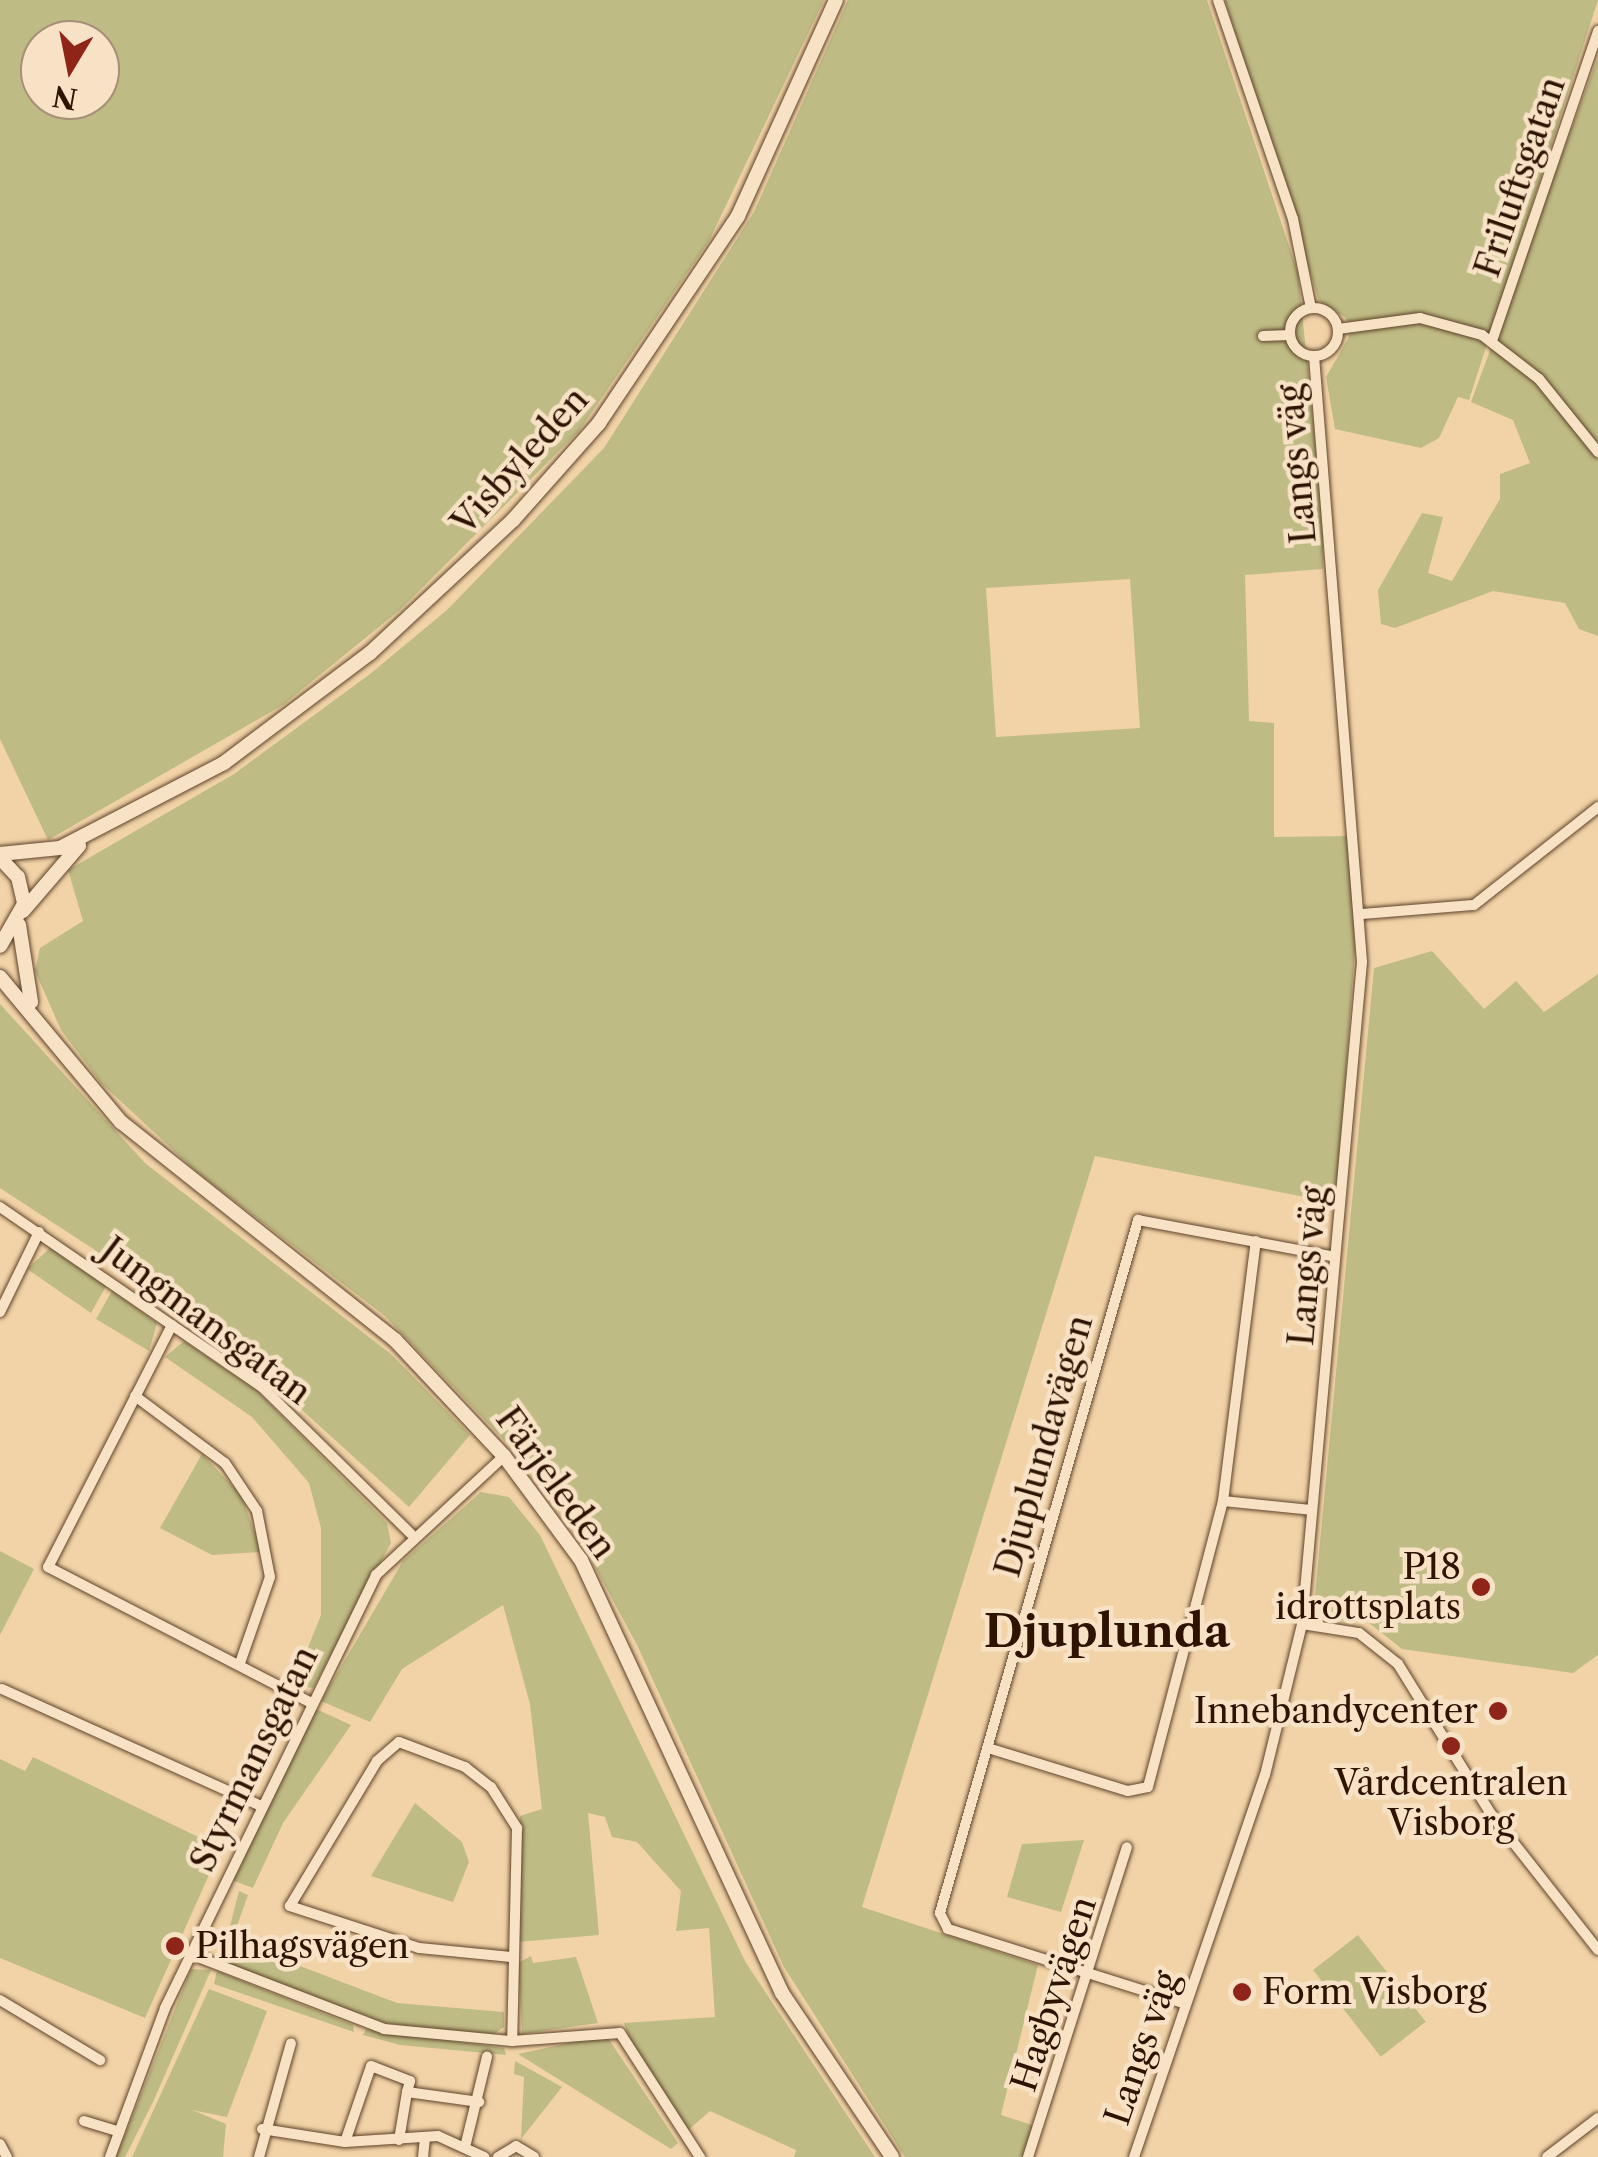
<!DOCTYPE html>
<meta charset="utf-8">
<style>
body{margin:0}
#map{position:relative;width:1598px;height:2157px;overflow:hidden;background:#f2d3a7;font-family:"Libre Caslon Text",serif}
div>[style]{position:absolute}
.green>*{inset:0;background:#bfbb84;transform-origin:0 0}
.roads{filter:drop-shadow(0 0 2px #5e432a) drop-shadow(0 0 2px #5e432a)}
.street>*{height:10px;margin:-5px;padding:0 5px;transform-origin:5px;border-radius:5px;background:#f7e2c6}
.street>.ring{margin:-5px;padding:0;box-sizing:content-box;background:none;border:10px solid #f7e2c6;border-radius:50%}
.secondary>*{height:14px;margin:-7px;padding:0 7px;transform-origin:7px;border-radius:7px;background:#f7e2c6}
.dots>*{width:28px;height:28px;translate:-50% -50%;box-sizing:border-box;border:5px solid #f7e2c6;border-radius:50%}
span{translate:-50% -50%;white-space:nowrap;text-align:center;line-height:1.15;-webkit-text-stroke:9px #f7e2c6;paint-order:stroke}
.street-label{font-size:35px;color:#2d1300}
.poi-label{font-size:35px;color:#2d1300}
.right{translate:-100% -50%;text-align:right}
.left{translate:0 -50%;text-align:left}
.district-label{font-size:45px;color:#2d1300;font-weight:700}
.north{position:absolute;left:20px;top:20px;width:100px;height:100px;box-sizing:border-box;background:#f7e2c6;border:2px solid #a68f77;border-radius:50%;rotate:190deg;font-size:28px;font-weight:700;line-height:40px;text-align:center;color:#2d1300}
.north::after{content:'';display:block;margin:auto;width:35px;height:45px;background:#8f2418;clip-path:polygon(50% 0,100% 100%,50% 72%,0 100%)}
</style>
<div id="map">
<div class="green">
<div style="clip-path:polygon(evenodd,0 0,824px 0,709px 241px,579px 431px,401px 609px,283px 705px,48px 840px,0 739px,0 0,40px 40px,100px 40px,100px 100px,40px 100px,40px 40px)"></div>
<div style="clip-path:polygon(evenodd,848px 0,1207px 0,1298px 273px,1323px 518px,1323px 569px,1245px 575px,1249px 721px,1274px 723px,1274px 837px,1351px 836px,1355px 949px,1336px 1203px,1095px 1156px,862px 1907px,1038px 1965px,1001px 2115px,1035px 2126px,1023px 2157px,905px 2157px,784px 1967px,637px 1645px,555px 1493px,385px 1316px,198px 1173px,101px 1083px,61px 1030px,35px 971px,40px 948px,83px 921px,68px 870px,234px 774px,370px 674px,447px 610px,604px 448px,754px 212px,848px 0,1130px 579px,1140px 728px,996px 737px,986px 588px,1130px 579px)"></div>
<div style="clip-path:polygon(1225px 0,1598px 0,1469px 400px,1458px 397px,1439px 438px,1421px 448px,1335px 429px,1326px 377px,1349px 337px,1346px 318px,1319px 301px)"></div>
<div style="clip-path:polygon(1598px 57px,1598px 636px,1579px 629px,1565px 603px,1493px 591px,1395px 628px,1381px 624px,1378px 590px,1422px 513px,1443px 517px,1428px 573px,1452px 581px,1500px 499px,1500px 474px,1530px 463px,1513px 420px,1471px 402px)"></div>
<div style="clip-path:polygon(1432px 951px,1484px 1009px,1516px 981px,1544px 1012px,1598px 974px,1598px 1655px,1573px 1673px,1402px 1649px,1369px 1623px,1313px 1617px,1374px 968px)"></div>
<div style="clip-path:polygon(0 1004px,145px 1163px,392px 1355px,470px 1435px,409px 1507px,205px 1322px,0 1188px)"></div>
<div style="clip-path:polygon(50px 1248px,106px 1286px,91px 1313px,27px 1269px)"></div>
<div style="clip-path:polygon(112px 1291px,157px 1323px,149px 1351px,96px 1319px)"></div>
<div style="clip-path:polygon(184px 1341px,257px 1391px,387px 1523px,391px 1543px,313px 1688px,293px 1685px,321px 1615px,321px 1528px,309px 1483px,252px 1417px,165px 1357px)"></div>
<div style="clip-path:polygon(202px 1454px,241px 1495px,262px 1552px,212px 1555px,160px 1528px)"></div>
<div style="clip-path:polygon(481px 1492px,509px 1497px,540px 1535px,746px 1963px,875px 2157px,794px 2157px,796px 2150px,710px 2111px,686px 2132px,640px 2066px,624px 2023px,715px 2017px,709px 1928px,676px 1931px,681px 1891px,637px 1842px,612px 1837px,605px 1817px,588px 1813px,599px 1935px,518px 1942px,520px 1816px,542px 1809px,530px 1704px,503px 1605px,402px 1669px,370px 1722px,321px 1701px,403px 1561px)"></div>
<div style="clip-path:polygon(0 1551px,34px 1569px,0 1635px)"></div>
<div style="clip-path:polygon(316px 1709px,351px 1725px,283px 1823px,253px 1888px,232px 1880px)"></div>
<div style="clip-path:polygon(33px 1757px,221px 1848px,145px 2018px,0 1958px,0 1759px,25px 1771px)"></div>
<div style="clip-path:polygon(415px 1803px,462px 1842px,469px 1862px,453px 1902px,371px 1876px)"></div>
<div style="clip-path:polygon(1084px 1840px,1061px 1912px,1007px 1897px,1022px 1844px)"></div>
<div style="clip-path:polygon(239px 1891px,248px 1895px,232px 1940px,397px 2003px,504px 2012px,504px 2027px,490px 2037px,384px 2023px,221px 1961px)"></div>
<div style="left:1358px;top:1935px;width:110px;height:57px;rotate:52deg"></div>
<div style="clip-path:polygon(531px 1956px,533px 1963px,576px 1957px,598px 2023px,522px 2034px,518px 1963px)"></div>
<div style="clip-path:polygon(191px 1969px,211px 1970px,153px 2102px,125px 2157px,116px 2157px)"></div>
<div style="clip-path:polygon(217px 1971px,353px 2025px,354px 2032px,214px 1984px)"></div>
<div style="clip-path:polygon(209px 1989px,267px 2011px,227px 2117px,192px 2110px,226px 2124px,223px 2157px,132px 2157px)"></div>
<div style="clip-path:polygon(366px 2029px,504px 2048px,506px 2055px,400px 2045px,363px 2035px)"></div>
<div style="clip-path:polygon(606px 2035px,678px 2143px,671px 2149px,518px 2054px)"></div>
<div style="clip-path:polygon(515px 2061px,562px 2087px,521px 2139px,524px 2077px,514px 2074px)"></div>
</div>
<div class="roads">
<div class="street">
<div style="left:1218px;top:0;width:231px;rotate:71.1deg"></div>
<div style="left:1293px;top:219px;width:91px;rotate:78.6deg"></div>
<div class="ring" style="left:1290px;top:308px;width:38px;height:38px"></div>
<div style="left:1338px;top:329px;width:83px;rotate:-7.6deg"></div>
<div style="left:1420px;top:318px;width:64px;rotate:15.3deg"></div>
<div style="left:1482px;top:335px;width:72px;rotate:37.7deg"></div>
<div style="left:1539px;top:379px;width:94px;rotate:51.1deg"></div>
<div style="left:1263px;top:336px;width:27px;rotate:-2deg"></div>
<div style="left:1492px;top:341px;width:328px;rotate:-71.1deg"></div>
<div style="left:1361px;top:914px;width:113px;rotate:-4.6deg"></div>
<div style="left:1474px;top:905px;width:158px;rotate:-38.3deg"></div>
<div style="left:0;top:1207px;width:318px;rotate:34.5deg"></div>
<div style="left:262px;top:1387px;width:209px;rotate:44.6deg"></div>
<div style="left:0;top:1312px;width:89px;rotate:-64deg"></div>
<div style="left:172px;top:1325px;width:272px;rotate:117.1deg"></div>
<div style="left:48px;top:1567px;width:297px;rotate:27.3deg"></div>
<div style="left:135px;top:1396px;width:112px;rotate:36.7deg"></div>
<div style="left:225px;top:1463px;width:58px;rotate:56.3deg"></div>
<div style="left:257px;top:1511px;width:67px;rotate:78.9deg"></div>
<div style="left:270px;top:1577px;width:91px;rotate:109.2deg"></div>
<div style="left:1223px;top:1501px;width:88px;rotate:5.8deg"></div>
<div style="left:1302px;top:1624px;width:58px;rotate:9deg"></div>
<div style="left:1359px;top:1633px;width:50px;rotate:38.5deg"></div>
<div style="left:1398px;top:1664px;width:176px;rotate:58.2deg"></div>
<div style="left:1491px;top:1814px;width:173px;rotate:51.8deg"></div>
<div style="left:2px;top:1689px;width:284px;rotate:24.3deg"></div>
<div style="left:988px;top:1748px;width:146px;rotate:17.1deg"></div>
<div style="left:1128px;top:1791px;width:20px;rotate:-11deg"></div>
<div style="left:1148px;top:1787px;width:296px;rotate:-75.3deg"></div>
<div style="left:1223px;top:1501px;width:262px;rotate:-82.8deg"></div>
<div style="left:190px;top:1954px;width:208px;rotate:21.1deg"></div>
<div style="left:384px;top:2029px;width:129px;rotate:5.4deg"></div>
<div style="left:512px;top:2041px;width:108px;rotate:-4.2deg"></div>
<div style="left:620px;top:2033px;width:148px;rotate:57.2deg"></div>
<div style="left:511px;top:1957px;width:92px;rotate:-174.4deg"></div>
<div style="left:419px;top:1948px;width:136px;rotate:-162deg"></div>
<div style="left:290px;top:1906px;width:169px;rotate:-59deg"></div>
<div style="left:377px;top:1761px;width:29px;rotate:-41deg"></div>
<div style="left:399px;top:1742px;width:71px;rotate:20.7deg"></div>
<div style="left:465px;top:1767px;width:33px;rotate:38deg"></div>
<div style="left:491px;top:1787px;width:49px;rotate:57.6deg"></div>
<div style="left:517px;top:1828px;width:213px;rotate:91.3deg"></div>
<div style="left:0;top:2000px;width:117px;rotate:31deg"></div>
<div style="left:1186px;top:2004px;width:250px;rotate:-162.5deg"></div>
<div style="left:948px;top:1929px;width:18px;rotate:-117deg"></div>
<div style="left:940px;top:1913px;width:721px;rotate:-74.05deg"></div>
<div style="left:1138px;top:1220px;width:200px;rotate:10.6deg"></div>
<div style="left:84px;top:2121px;width:37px;rotate:17deg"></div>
<div style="left:262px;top:2129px;width:84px;rotate:8.9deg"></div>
<div style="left:345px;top:2142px;width:93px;rotate:-3.7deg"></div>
<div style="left:438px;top:2136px;width:51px;rotate:24.5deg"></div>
<div style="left:399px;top:2140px;width:49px;rotate:-80.5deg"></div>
<div style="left:407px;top:2092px;width:73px;rotate:7.9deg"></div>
<div style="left:345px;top:2142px;width:80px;rotate:-71.1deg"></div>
<div style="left:371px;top:2066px;width:42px;rotate:21deg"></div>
<div style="left:410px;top:2081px;width:11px;rotate:105deg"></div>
<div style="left:466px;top:2143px;width:89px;rotate:-76.3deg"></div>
<div style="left:0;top:2144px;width:15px;rotate:62deg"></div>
<div style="left:110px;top:2157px;width:159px;rotate:-69.7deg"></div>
<div style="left:165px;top:2008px;width:482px;rotate:-64deg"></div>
<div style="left:376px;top:1575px;width:175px;rotate:-42.9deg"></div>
<div style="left:259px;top:2157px;width:118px;rotate:-74.3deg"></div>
<div style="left:423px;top:2157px;width:20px;rotate:-84deg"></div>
<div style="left:498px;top:2157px;width:21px;rotate:-31deg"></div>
<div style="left:516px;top:2146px;width:21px;rotate:31deg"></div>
<div style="left:1028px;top:2157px;width:325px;rotate:-72.3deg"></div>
<div style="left:1134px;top:2157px;width:404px;rotate:-71.1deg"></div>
<div style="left:1265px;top:1775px;width:155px;rotate:-76.2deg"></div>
<div style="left:1302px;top:1624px;width:665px;rotate:-84.82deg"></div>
<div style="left:1362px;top:962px;width:608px;rotate:-94.53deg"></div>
<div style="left:1547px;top:2157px;width:64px;rotate:-37.4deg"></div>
</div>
<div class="secondary">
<div style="left:0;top:854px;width:60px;rotate:-5.7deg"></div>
<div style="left:60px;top:848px;width:185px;rotate:-27.4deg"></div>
<div style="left:224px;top:763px;width:183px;rotate:-37deg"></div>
<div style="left:370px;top:653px;width:195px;rotate:-42.9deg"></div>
<div style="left:513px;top:520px;width:130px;rotate:-48.4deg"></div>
<div style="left:599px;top:423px;width:249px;rotate:-56.1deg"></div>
<div style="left:738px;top:216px;width:237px;rotate:-65.6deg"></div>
<div style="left:0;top:858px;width:26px;rotate:47deg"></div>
<div style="left:18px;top:877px;width:28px;rotate:77deg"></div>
<div style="left:24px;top:904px;width:48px;rotate:119.7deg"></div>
<div style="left:23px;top:911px;width:86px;rotate:-49.3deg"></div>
<div style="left:19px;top:925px;width:78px;rotate:81.1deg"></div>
<div style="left:0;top:977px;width:189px;rotate:50.2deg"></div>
<div style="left:121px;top:1122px;width:350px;rotate:38.5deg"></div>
<div style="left:395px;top:1340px;width:159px;rotate:46.8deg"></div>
<div style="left:504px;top:1456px;width:129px;rotate:53.5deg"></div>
<div style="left:581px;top:1560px;width:477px;rotate:65.1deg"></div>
<div style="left:782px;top:1993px;width:197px;rotate:56.1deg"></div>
</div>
</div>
<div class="dots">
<div style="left:1481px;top:1587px;background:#8f2418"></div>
<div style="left:1498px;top:1711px;background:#8f2418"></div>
<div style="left:1451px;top:1746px;background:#8f2418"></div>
<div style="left:175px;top:1946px;background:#8f2418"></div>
<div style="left:1242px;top:1992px;background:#8f2418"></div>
</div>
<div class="street-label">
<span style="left:1520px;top:177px;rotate:-71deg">Friluftsgatan</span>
<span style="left:520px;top:461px;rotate:-48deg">Visbyleden</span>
<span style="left:1297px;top:464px;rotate:-95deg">Langs väg</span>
<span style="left:1308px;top:1266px;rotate:-85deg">Langs väg</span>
<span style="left:206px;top:1321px;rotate:37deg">Jungmansgatan</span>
<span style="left:1044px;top:1446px;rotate:-74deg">Djuplundavägen</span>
<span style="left:556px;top:1483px;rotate:54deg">Färjeleden</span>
<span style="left:254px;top:1759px;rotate:-64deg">Styrmansgatan</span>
<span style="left:1054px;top:1994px;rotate:-72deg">Hagbyvägen</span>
<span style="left:1142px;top:2048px;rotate:-71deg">Langs väg</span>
</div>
<div class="poi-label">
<span class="right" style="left:1461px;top:1587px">P18<br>idrottsplats</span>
<span class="right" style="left:1478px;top:1711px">Innebandycenter</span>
<span style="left:1451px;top:1803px">Vårdcentralen<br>Visborg</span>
<span class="left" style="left:195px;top:1946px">Pilhagsvägen</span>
<span class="left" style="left:1262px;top:1992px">Form Visborg</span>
</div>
<div class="district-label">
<span style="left:1107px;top:1632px">Djuplunda</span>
</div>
<div class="north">N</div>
</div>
